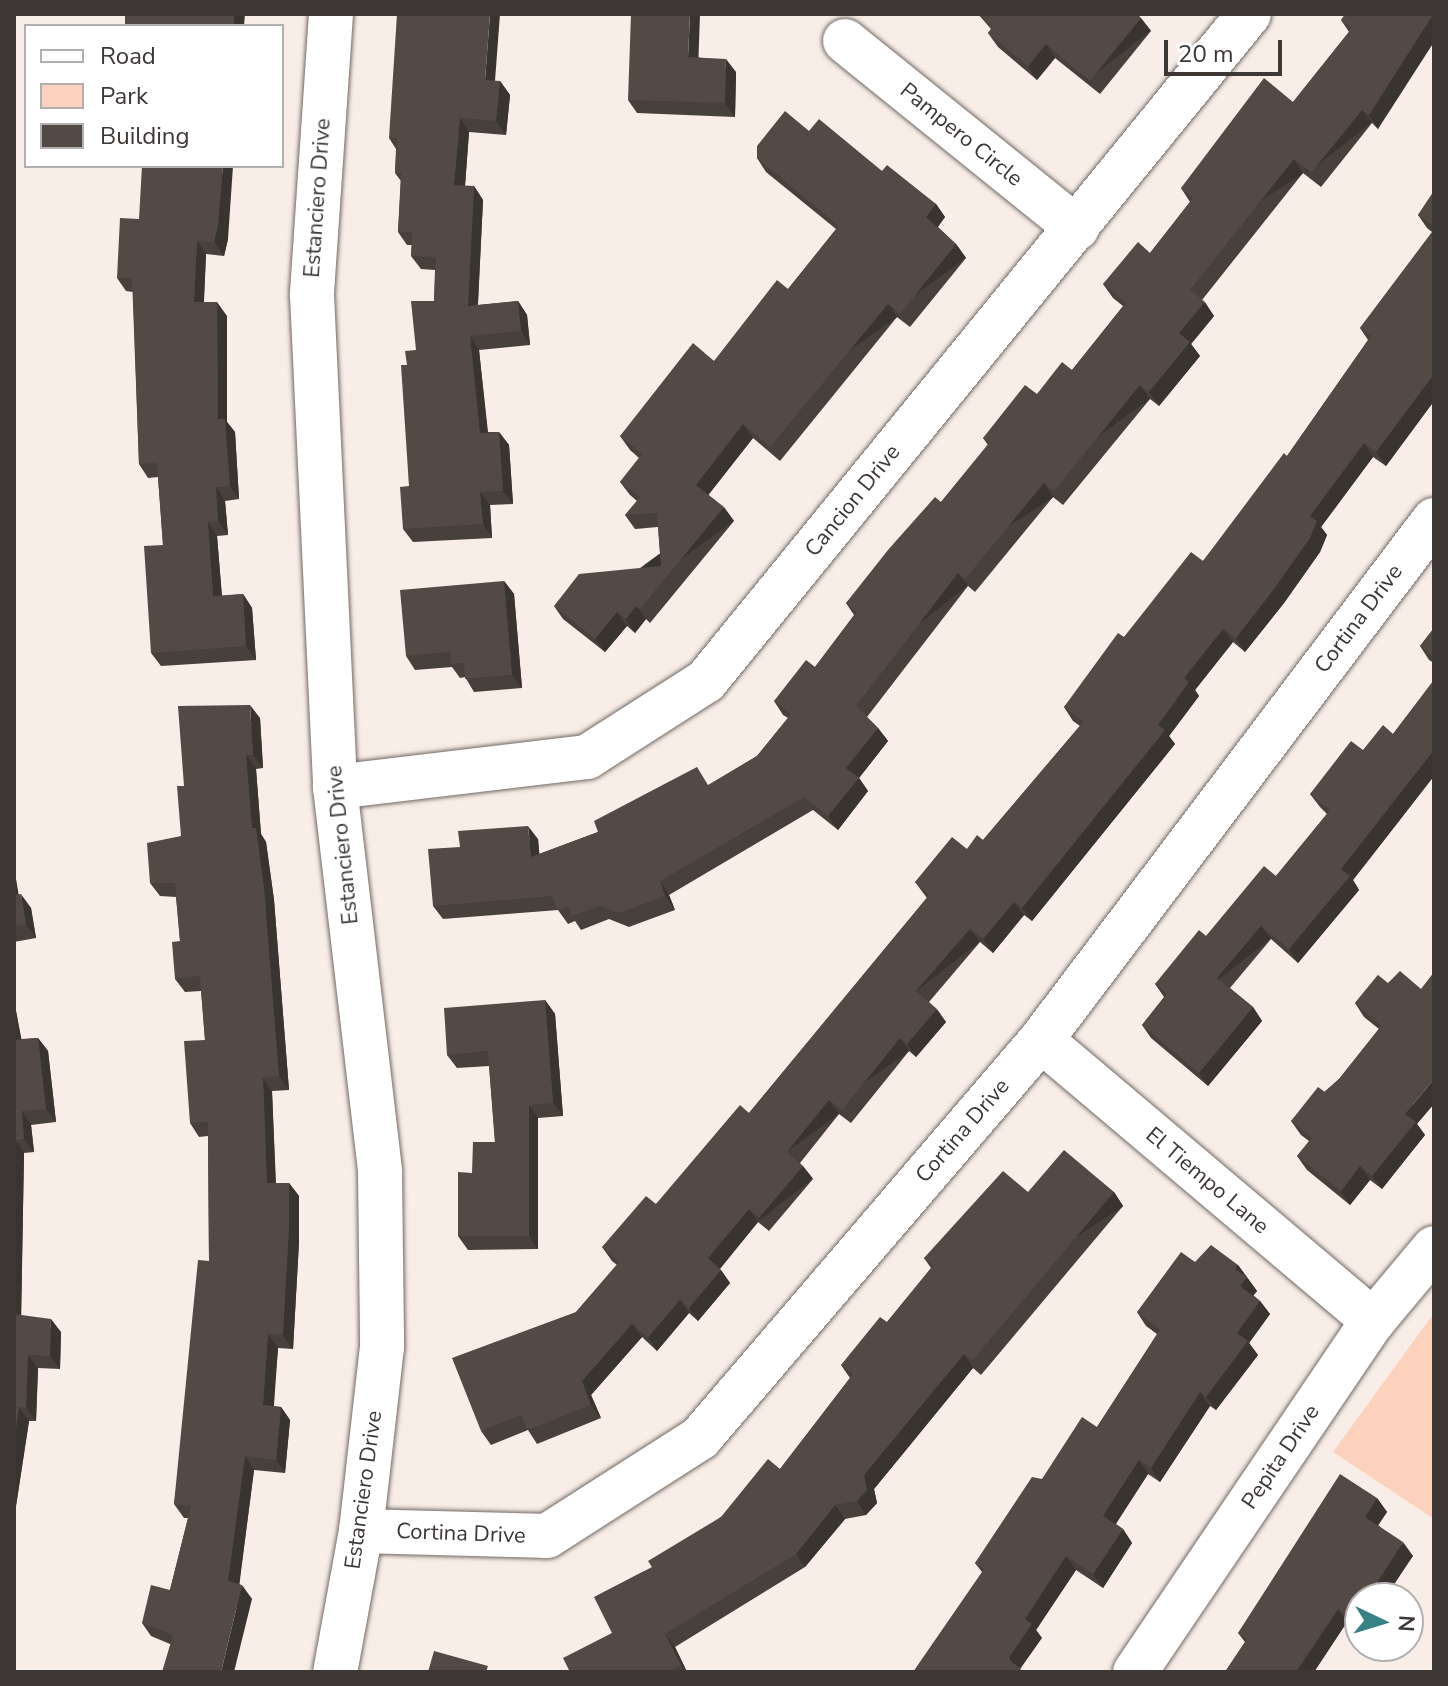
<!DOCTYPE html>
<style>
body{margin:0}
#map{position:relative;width:1448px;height:1686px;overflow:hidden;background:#f8ede7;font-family:"Nunito Sans",sans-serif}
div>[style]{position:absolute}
.green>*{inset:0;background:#fcd2bc}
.roads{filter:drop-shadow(0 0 2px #736964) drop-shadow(0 0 2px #736964)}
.minor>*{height:44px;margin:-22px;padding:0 22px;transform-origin:22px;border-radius:22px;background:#fff}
.tertiary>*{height:44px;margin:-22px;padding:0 22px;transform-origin:22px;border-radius:22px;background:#fff}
.wall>*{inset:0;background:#47403b}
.shaded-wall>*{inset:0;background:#3a3430;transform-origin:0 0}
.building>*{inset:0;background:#534a45;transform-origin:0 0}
span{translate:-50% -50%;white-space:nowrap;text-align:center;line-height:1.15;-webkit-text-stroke:8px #fff;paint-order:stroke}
.street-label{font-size:22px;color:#3d3836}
.frame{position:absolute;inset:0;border:16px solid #3d3836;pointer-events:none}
.legend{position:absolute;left:24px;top:24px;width:260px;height:144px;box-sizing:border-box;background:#fff;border:2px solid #b1afaf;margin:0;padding:10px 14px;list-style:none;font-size:24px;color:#3d3836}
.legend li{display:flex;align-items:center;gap:16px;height:40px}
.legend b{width:40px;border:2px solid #b1afaf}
.north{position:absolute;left:1344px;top:1582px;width:80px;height:80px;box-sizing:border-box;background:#fff;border:2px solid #b1afaf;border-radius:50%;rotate:94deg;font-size:22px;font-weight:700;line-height:32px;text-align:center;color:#3d3836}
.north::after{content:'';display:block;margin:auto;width:28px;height:36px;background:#388184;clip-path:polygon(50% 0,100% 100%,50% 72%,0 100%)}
.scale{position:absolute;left:1164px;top:40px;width:118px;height:36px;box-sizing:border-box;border:4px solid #3d3836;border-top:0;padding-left:10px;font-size:24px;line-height:28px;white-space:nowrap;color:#3d3836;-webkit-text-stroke:6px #fff;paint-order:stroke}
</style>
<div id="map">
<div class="green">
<div style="clip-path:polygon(1434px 1313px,1434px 1519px,1333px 1452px)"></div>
</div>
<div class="roads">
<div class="minor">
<div style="left:845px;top:41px;width:298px;rotate:38.9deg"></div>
<div style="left:335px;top:787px;width:254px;rotate:-6.8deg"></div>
<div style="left:587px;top:757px;width:141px;rotate:-32.6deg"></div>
<div style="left:706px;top:681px;width:860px;rotate:-50.85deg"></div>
<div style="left:1041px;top:1040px;width:435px;rotate:40.2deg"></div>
<div style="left:361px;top:1531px;width:186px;rotate:1.5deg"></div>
<div style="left:547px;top:1536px;width:182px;rotate:-32.6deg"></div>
<div style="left:700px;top:1438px;width:524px;rotate:-49.41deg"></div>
<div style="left:1041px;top:1040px;width:652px;rotate:-52.92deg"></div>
<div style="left:1135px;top:1672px;width:424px;rotate:-55.9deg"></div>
<div style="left:1373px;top:1321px;width:95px;rotate:-50.1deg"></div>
</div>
<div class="tertiary">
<div style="left:331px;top:14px;width:282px;rotate:93.9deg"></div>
<div style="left:312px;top:295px;width:493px;rotate:87.3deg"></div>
<div style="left:335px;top:787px;width:388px;rotate:83.3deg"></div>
<div style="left:380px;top:1172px;width:175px;rotate:89.3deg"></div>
<div style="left:382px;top:1347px;width:185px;rotate:96.5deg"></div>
<div style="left:361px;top:1531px;width:143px;rotate:100.4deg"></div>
</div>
</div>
<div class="wall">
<div style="clip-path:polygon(978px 14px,1137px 14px,1151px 31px,1100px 94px,1055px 58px,1037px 80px,998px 47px,988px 33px,991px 29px)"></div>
<div style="clip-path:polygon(1434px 14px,1378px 129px,1372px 123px,1321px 187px,1303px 173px,1202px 300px,1214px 316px,1191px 344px,1200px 356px,1159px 406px,1150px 399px,1063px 505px,1053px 497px,975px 592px,968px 586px,867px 717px,878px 728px,888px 741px,859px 778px,868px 791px,838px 830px,813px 810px,669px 895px,675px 910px,629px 927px,609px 919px,581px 930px,575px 921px,568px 924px,558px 910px,443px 919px,433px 906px,460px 847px,538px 839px,539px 854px,598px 832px,709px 785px,757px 756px,788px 718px,783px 715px,774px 701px,815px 667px,854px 615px,846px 603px,941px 502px,988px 445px,983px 438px,1037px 394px,1072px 370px,1123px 306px,1113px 298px,1103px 284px,1150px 253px,1190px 202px,1181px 188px,1293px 102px,1349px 32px,1341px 20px)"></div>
<div style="clip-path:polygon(698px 57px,736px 72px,735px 117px,637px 113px,628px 100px)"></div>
<div style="clip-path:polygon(495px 81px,500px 81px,510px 95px,506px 135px,469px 132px,465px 186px,474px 186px,483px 200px,478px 305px,518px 301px,527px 315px,530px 345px,479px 350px,488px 432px,499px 432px,509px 445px,513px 504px,490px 505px,492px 538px,413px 542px,403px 529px,409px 486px,407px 365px,416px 350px,434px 301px,435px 270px,421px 269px,411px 256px,412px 245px,407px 245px,398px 232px,401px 181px,395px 173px,396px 149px,389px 138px)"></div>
<div style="clip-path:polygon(809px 131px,882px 171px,936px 204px,945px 217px,938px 227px,956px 244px,966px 258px,910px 327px,897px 317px,780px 461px,753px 438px,708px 495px,734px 521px,650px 623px,646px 619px,635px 633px,627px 626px,605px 652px,563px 619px,554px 606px,661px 566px,658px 527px,635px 529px,625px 515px,637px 501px,630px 495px,620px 482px,639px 458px,630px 450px,620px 436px,714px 361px,788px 289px,836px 229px,766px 172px,757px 158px)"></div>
<div style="clip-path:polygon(1434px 191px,1434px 401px,1386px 466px,1373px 457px,1321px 527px,1327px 535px,1320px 552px,1284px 603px,1245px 652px,1233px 642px,1195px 690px,1199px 696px,1169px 736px,1175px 744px,1032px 921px,1024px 915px,993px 953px,980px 942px,929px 1002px,946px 1022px,916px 1057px,909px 1051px,851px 1123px,839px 1114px,800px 1163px,813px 1179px,769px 1231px,758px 1222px,720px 1269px,730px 1283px,698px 1321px,689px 1313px,657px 1351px,642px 1337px,591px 1395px,601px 1418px,537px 1444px,528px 1430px,491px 1445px,481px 1431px,576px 1312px,617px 1265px,612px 1261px,602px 1247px,656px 1204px,749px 1113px,927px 898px,915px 882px,967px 849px,983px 840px,1080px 726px,1073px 721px,1064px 707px,1124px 637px,1203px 561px,1287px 456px,1368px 340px,1360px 328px,1432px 232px,1427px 228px,1418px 215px)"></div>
<div style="clip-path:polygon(139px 219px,228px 239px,224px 256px,206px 254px,204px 302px,227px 316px,227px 422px,235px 432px,239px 499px,225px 501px,228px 535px,217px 536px,222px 596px,243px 594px,252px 608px,256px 660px,161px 666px,151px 653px,163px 545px,158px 477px,148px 478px,139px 464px,133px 292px,126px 291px,117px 278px)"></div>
<div style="clip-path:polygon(504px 581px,514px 594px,522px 688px,474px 692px,465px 677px,460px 678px,452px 667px,415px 670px,406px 656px)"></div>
<div style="clip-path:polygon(1434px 628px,1434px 663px,1429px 660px,1420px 646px)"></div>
<div style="clip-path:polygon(1434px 680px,1434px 776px,1353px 880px,1359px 890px,1298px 963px,1271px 939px,1230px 988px,1253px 1007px,1262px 1021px,1208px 1086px,1151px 1038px,1142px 1025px,1164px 997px,1155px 984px,1206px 936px,1276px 876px,1327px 814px,1320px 807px,1310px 794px,1363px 750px,1393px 734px)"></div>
<div style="clip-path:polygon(260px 718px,263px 768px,256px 769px,261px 834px,266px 842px,274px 900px,289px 1090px,272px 1091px,276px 1183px,289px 1183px,299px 1196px,299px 1242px,293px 1349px,278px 1348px,273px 1406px,281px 1407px,290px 1420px,285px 1473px,254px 1470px,239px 1584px,252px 1599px,170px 1644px,151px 1636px,142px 1623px,170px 1590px,188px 1518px,184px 1518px,174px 1504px,209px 1261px,208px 1136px,199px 1137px,190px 1123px,205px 1040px,201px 991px,185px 992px,175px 979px,180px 941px,176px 897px,160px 896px,150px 883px,181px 836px,184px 786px)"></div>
<div style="clip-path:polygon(14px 867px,18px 894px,31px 908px,36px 938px,14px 942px)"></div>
<div style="clip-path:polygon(1378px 975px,1417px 1124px,1425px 1135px,1382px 1189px,1370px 1180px,1350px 1205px,1307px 1170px,1297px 1156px,1309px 1141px,1301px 1135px,1291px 1121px,1339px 1079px,1379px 1029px,1364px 1017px,1355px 1003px)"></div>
<div style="clip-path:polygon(14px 1000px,21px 1039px,38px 1038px,48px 1051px,56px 1122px,31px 1125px,34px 1152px,24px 1153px,21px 1315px,61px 1332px,60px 1369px,38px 1368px,36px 1421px,29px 1421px,14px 1519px)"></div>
<div style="clip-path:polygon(545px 1000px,555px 1014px,563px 1116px,538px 1118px,538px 1249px,468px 1250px,458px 1236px,472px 1173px,495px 1142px,489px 1066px,457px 1068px,447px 1055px)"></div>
<div style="clip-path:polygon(1028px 1192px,1114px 1192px,1123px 1206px,981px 1375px,973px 1368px,874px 1489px,877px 1503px,866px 1515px,845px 1519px,805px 1567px,675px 1647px,687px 1672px,570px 1672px,612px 1633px,652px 1567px,721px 1517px,780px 1469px,850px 1378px,841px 1365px,887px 1322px,931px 1268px,924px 1258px)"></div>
<div style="clip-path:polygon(1195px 1262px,1238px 1265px,1257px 1291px,1253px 1295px,1260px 1301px,1270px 1314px,1249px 1343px,1258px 1355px,1216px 1410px,1210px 1406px,1160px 1482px,1148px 1474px,1116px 1524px,1123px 1529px,1132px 1543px,1103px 1588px,1076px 1570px,1036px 1630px,1042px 1638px,982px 1572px,975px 1563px,1042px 1479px,1097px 1427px,1157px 1334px,1146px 1326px,1137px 1312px)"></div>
<div style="clip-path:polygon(1377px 1498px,1387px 1512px,1378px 1525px,1413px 1556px,1360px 1598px,1360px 1631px,1347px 1622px,1314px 1672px,1225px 1672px,1245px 1642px,1238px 1633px)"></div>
</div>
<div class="shaded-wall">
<div style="clip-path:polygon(234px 14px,245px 14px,244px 26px,233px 26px)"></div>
<div style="clip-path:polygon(490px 14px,500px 14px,494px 94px,485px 80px)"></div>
<div style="clip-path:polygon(690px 14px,700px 14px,698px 71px,688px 57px)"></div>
<div style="clip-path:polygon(1434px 14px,1434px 42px,1378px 129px,1369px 115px)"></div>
<div style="left:1141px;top:18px;width:16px;height:81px;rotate:52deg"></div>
<div style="clip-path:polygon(1046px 44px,1055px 58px,1037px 80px,1028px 66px)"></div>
<div style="clip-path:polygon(726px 59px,736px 72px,735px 117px,725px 103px)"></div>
<div style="clip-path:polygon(500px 81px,510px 95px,506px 135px,496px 121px)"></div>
<div style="left:1362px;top:110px;width:16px;height:81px;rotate:52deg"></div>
<div style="clip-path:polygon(460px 118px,469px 132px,464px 199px,454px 185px)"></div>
<div style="left:1294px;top:159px;width:17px;height:167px;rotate:57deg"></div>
<div style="clip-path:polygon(223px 166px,233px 166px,228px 239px,224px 256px,214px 242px)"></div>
<div style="clip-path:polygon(474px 186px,483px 200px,477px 320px,468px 306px)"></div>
<div style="clip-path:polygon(936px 204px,945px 217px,935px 230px,926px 217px)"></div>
<div style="clip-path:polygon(197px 241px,206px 254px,203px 316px,194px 302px)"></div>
<div style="left:956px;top:244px;width:17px;height:90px;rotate:54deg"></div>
<div style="clip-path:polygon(518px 301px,527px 315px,530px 345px,521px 331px)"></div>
<div style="clip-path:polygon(217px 302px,227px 316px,227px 422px,235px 432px,239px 499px,230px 486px,218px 419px)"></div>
<div style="clip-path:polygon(1205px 302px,1214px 316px,1191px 344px,1200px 356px,1159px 406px,1149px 392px,1179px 333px)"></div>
<div style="left:888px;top:304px;width:16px;height:185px;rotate:55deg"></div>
<div style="clip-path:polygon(470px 336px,479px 350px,489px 446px,480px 433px)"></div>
<div style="clip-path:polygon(1434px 374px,1434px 401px,1386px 466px,1376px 452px)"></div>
<div style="left:1140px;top:385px;width:17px;height:136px;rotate:54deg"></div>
<div style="clip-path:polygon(743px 424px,753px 438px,706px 498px,696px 485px)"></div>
<div style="clip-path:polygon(499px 432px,509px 445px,513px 504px,503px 491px)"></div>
<div style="clip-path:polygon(1364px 443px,1373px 457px,1321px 527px,1327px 535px,1320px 552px,1284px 603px,1245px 652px,1236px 638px,1310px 516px)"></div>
<div style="left:1044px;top:483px;width:17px;height:124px;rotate:57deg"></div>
<div style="clip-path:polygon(216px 487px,225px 501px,228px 535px,218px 521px)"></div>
<div style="clip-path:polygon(480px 492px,490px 505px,492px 538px,483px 524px)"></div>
<div style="left:724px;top:507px;width:17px;height:132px;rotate:54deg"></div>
<div style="clip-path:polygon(208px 522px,217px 536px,223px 610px,213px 596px)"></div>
<div style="left:958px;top:573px;width:16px;height:168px;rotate:52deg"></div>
<div style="clip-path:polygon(504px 581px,514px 594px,522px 688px,512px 675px)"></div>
<div style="clip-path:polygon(243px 594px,252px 608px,256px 660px,246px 646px)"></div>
<div style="clip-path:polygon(636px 606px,646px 619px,635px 633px,626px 619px)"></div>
<div style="clip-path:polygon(617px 612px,627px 626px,605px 652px,595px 639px)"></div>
<div style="clip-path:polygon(1223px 629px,1233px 642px,1195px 690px,1199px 696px,1169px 736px,1175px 744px,1032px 921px,1022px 908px,1158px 725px,1184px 678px)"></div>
<div style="clip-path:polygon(250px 705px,260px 718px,263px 768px,253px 755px)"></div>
<div style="clip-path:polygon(878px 728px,888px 741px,859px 778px,868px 791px,838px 830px,828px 816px,846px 768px)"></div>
<div style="clip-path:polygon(1434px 750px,1434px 776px,1353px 880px,1359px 890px,1298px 963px,1289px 949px,1341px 869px)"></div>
<div style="clip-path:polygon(246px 755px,256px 769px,261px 834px,266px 842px,274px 900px,289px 1090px,279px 1076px,252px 828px)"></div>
<div style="clip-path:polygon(528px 826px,538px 839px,541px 871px,531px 857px)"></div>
<div style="clip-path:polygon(14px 867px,21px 909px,14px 900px)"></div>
<div style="clip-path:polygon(660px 881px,669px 895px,675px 910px,665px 896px)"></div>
<div style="clip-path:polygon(21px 894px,31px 908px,36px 938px,26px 924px)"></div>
<div style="clip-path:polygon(1014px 902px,1024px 915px,993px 953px,983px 939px)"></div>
<div style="left:1261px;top:926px;width:16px;height:68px;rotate:52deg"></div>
<div style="left:970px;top:929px;width:16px;height:82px;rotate:52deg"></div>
<div style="clip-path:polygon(14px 1000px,24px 1053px,14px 1039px)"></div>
<div style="clip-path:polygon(545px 1000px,555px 1014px,563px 1116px,553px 1103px)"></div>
<div style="clip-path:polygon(1253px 1007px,1262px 1021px,1208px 1086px,1199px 1073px)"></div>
<div style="clip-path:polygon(937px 1009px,946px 1022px,916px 1057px,907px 1044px)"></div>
<div style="clip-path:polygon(38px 1038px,48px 1051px,56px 1122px,46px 1109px)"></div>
<div style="left:900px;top:1038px;width:16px;height:92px;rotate:55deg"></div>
<div style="clip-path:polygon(263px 1078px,272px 1091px,276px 1196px,267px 1183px)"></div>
<div style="clip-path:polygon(1434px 1079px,1434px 1104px,1417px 1124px,1425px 1135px,1382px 1189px,1372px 1176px,1405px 1114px)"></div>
<div style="left:829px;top:1100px;width:17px;height:67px;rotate:54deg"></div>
<div style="clip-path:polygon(529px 1105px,538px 1118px,538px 1249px,529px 1236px)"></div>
<div style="clip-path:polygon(22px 1111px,31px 1125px,34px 1152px,24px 1139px)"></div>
<div style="clip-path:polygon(15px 1140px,24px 1153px,21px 1327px,14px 1317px)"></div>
<div style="left:803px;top:1166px;width:16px;height:68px;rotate:52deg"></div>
<div style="clip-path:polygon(1360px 1166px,1370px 1180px,1350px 1205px,1341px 1191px)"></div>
<div style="clip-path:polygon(289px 1183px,299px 1196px,299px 1242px,293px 1349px,283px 1335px)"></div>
<div style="left:1114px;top:1192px;width:17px;height:221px;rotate:57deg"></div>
<div style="clip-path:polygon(749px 1209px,758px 1222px,717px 1272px,708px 1258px)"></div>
<div style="clip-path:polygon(1238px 1265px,1257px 1291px,1250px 1300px,1240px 1286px,1235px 1269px)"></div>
<div style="clip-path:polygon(721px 1270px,730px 1283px,698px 1321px,689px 1308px)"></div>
<div style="clip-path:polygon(680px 1300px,689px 1313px,657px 1351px,648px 1337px)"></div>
<div style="clip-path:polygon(1260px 1301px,1270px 1314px,1249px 1343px,1258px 1355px,1216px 1410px,1206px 1397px,1237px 1333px)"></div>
<div style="clip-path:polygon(51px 1319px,61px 1332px,60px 1369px,50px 1356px)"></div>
<div style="clip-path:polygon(632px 1324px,642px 1337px,591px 1395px,601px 1418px,591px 1405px,582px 1381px)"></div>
<div style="clip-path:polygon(268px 1334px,278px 1348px,273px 1419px,263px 1405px)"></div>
<div style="clip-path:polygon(964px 1354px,973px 1368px,874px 1489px,877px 1503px,866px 1515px,857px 1501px,864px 1475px)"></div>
<div style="clip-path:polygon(28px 1355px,38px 1368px,36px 1421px,26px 1408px)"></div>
<div style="clip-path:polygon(1200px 1392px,1210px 1406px,1160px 1482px,1151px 1468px)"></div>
<div style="clip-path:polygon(19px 1407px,29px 1421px,14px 1519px,14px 1442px)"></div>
<div style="clip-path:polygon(281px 1407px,290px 1420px,285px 1473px,276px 1460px)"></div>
<div style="clip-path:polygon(245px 1456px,254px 1470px,238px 1595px,228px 1581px)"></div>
<div style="clip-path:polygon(1139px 1460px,1148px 1474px,1112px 1529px,1103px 1516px)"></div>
<div style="clip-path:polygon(1377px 1498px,1387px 1512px,1375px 1530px,1365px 1517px)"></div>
<div style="clip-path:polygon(835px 1505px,845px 1519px,805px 1567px,796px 1554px)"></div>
<div style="clip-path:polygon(1123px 1529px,1132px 1543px,1103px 1588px,1093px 1574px)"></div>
<div style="clip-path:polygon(1403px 1542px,1413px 1556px,1385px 1598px,1367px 1598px)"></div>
<div style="clip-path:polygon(1066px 1556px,1076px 1570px,1036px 1630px,1042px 1638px,1018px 1672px,1008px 1659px,1025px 1619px)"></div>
<div style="clip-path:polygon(242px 1585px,252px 1599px,234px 1672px,221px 1672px)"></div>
<div style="clip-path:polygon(1360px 1608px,1360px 1629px,1353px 1619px)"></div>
<div style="clip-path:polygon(1338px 1609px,1347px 1622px,1314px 1672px,1296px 1672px)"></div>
<div style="clip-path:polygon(665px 1634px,675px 1647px,687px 1672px,681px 1665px)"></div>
</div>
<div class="building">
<div style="left:125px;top:14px;width:109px;height:12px"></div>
<div style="clip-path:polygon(397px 14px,490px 14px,485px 80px,500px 81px,496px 121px,460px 118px,454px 185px,474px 186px,468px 306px,518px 301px,521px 331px,470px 336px,480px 433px,499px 432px,503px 491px,480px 492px,483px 524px,403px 529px,400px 487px,409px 486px,401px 365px,407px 365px,405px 351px,416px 350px,411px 301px,434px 301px,436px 257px,411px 256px,412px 232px,398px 232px,401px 173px,395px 173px,397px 139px,389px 138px)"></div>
<div style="clip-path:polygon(631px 14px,690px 14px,688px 57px,726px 59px,725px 103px,628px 100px)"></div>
<div style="clip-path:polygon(980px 14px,1137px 14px,1141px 18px,1090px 81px,1046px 44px,1028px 66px,988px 33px,992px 28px)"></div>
<div style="clip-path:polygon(1345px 14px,1433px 14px,1369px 115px,1362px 110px,1311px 173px,1294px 159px,1190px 290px,1205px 302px,1179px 333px,1190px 342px,1149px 392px,1140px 385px,1054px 491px,1044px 483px,965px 579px,958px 573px,856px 706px,878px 728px,846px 768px,859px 778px,828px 816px,804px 797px,660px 881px,665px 896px,619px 913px,600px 906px,571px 916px,568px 906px,558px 910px,552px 896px,433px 906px,428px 849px,460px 847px,458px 831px,528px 826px,531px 857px,598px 832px,594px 821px,697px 767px,708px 785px,757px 756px,791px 714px,774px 701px,806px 660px,815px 667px,857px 612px,846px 603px,888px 550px,935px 497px,941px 502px,989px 443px,983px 438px,1025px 385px,1037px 394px,1062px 362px,1072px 370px,1126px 303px,1103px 284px,1138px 242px,1150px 253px,1193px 198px,1181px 188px,1264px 78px,1293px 102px,1352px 28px,1341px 20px)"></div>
<div style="clip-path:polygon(785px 111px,809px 131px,819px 119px,882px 171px,887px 165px,936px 204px,926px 217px,956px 244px,900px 314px,888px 304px,770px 447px,743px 424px,696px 485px,724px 507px,640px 609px,636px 606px,626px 619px,617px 612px,595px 639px,554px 606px,579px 574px,661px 566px,657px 513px,625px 515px,640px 497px,620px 482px,642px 454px,620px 436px,693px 343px,714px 361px,777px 280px,788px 289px,839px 226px,757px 158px,757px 146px)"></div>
<div style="clip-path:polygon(142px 166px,223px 166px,218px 226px,214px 242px,197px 241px,194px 302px,217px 302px,218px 419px,225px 419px,230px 486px,216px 487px,218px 521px,208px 522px,213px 596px,243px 594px,246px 646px,151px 653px,144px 546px,163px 545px,157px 463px,139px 464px,132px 278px,117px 278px,120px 218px,139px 219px)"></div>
<div style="clip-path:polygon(1434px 191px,1434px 226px,1418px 215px)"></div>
<div style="clip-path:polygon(1434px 230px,1434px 374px,1376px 452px,1364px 443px,1310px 516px,1317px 521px,1310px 538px,1274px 589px,1236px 638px,1223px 629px,1184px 678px,1189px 682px,1158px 725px,1165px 730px,1022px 908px,1014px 902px,983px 939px,970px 929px,916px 991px,937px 1009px,907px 1044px,900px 1038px,842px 1110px,829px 1100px,787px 1152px,803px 1166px,759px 1218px,749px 1209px,708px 1258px,721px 1270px,689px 1308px,680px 1300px,648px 1337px,632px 1324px,582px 1381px,591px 1405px,528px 1430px,521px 1415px,481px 1431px,452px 1358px,576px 1312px,619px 1262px,602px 1247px,646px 1196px,656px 1204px,740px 1105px,749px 1113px,929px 895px,915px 882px,952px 837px,967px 849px,977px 835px,983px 840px,1083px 722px,1064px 707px,1118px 633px,1124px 637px,1191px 552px,1203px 561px,1284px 453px,1287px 456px,1371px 336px,1360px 328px)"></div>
<div style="clip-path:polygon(504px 581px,512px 675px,465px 679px,464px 663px,451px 664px,450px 652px,406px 656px,400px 590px)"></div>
<div style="clip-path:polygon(1434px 628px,1434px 657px,1420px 646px)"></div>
<div style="clip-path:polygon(1434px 680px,1434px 750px,1341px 869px,1350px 876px,1289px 949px,1261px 926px,1217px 978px,1253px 1007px,1199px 1073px,1142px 1025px,1167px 994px,1155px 984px,1199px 930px,1206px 936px,1264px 866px,1276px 876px,1330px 810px,1310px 794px,1351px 741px,1363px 750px,1383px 725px,1393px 734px)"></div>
<div style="clip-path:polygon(250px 705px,253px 755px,246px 755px,252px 828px,256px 828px,264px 887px,279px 1076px,263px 1078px,267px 1183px,289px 1183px,289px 1228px,283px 1335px,268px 1334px,263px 1405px,281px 1407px,276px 1460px,245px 1456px,228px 1581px,242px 1585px,221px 1672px,162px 1672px,173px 1635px,142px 1623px,151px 1585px,170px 1590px,191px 1506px,174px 1504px,198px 1260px,209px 1261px,208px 1122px,190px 1123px,184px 1041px,205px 1040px,200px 976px,175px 979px,172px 942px,180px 941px,175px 883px,150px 883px,147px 843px,181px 836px,177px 786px,184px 786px,178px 706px)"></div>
<div style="clip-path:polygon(21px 894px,26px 924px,14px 926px,14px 895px)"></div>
<div style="clip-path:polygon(1400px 971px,1421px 989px,1434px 972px,1434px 1079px,1405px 1114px,1416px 1122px,1372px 1176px,1360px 1166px,1341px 1191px,1297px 1156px,1312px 1138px,1291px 1121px,1318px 1087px,1325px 1092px,1339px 1079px,1381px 1026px,1355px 1003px,1378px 975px,1388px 983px)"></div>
<div style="clip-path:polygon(545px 1000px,553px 1103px,529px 1105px,529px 1236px,458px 1236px,458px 1172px,472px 1173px,473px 1142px,495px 1142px,488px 1051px,447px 1055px,444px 1008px)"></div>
<div style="clip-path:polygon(38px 1038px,46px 1109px,22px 1111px,24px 1139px,15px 1140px,14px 1179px,14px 1039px,14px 1040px)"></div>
<div style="clip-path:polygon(1064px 1150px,1114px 1192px,972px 1361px,964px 1354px,864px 1475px,867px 1490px,857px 1501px,835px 1505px,796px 1554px,665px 1634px,681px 1665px,668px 1672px,570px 1672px,563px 1658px,612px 1633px,594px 1597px,652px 1567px,648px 1561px,721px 1517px,768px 1459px,780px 1469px,853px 1374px,841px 1365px,880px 1317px,887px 1322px,933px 1266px,924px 1258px,1003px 1171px,1028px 1192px)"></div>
<div style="clip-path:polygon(1211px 1245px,1238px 1265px,1235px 1269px,1247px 1277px,1240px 1286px,1260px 1301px,1237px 1333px,1248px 1341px,1206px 1397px,1200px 1392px,1151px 1468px,1139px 1460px,1103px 1516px,1123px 1529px,1093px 1574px,1066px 1556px,1025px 1619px,1032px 1624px,1008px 1659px,1021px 1669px,1019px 1672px,913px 1672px,984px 1569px,975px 1563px,1032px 1477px,1042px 1479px,1082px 1417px,1097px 1427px,1160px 1330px,1137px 1312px,1181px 1252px,1195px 1262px)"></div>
<div style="clip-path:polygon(14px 1314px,51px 1319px,50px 1356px,28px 1355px,26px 1408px,19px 1407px,14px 1442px)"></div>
<div style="clip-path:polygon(1340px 1474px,1377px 1498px,1365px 1517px,1403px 1542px,1367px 1598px,1360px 1598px,1360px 1608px,1353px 1619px,1338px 1609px,1296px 1672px,1225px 1672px,1247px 1639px,1238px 1633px)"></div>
<div style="clip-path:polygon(434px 1651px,488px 1666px,486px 1672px,428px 1672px)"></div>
</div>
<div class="street-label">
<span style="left:961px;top:135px;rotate:39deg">Pampero Circle</span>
<span style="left:318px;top:198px;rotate:-86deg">Estanciero Drive</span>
<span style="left:853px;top:501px;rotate:-51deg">Cancion Drive</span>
<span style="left:1359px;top:619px;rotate:-53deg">Cortina Drive</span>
<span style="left:343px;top:845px;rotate:-96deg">Estanciero Drive</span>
<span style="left:963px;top:1131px;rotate:-49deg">Cortina Drive</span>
<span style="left:1207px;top:1181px;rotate:40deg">El Tiempo Lane</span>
<span style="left:1281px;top:1457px;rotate:-56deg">Pepita Drive</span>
<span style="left:364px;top:1490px;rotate:-82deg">Estanciero Drive</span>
<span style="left:461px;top:1534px;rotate:2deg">Cortina Drive</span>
</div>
<div class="frame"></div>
<ul class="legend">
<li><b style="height:10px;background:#fff"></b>Road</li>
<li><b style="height:22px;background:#fcd2bc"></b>Park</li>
<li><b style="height:22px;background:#534a45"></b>Building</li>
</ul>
<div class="north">N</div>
<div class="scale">20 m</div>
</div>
